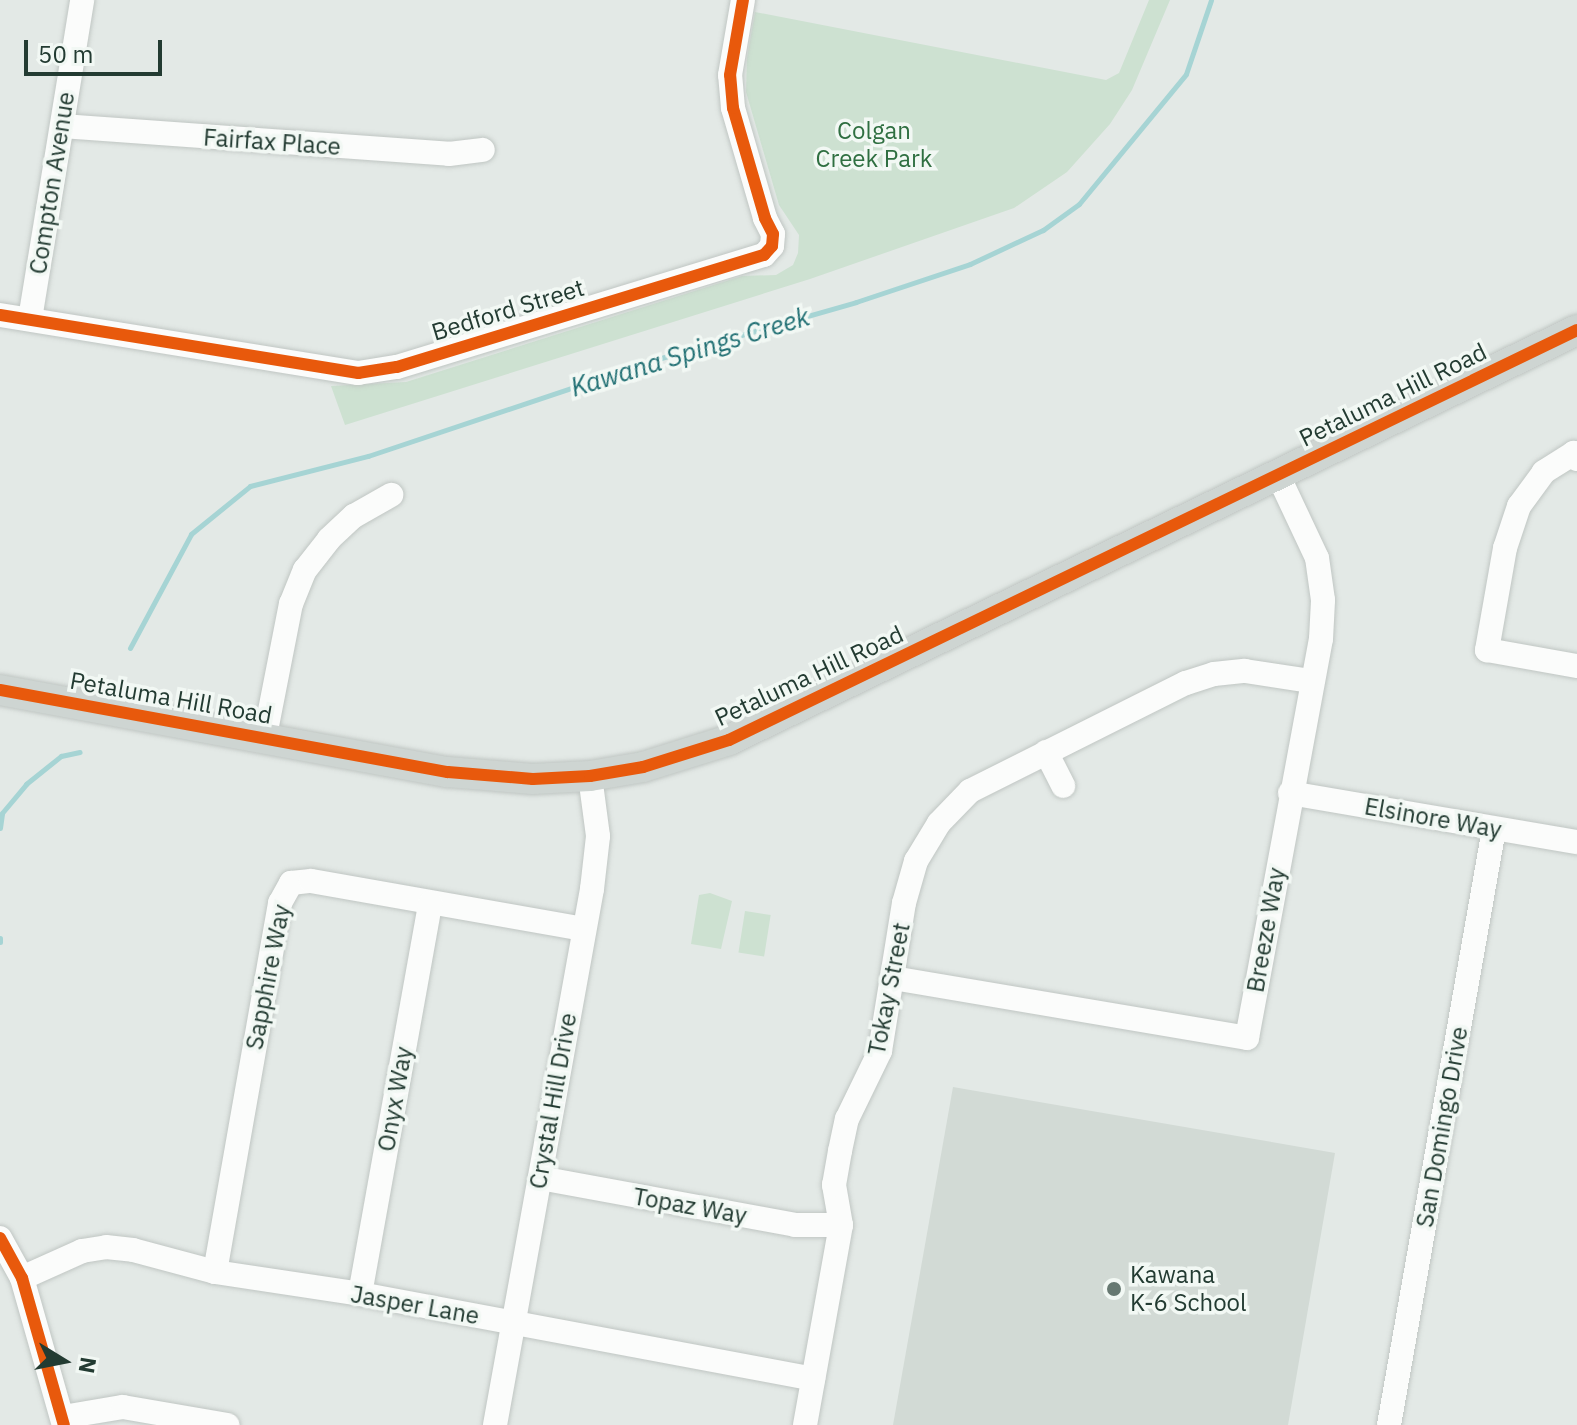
<!DOCTYPE html>
<style>
body{margin:0}
#map{position:relative;width:1577px;height:1425px;overflow:hidden;background:#e3e9e6;font-family:"IBM Plex Sans",sans-serif}
div>[style]{position:absolute}
.built>*{inset:0;background:#d2dad5}
.green>*{inset:0;background:#cde1d1;transform-origin:0 0}
.stream>*{height:5px;margin:-2.5px;padding:0 2.5px;transform-origin:2.5px;border-radius:2.5px;background:#a6d4d4}
.roads{filter:drop-shadow(0 0 2px #c0c6c3) drop-shadow(0 0 2px #c0c6c3)}
.minor>*{height:24px;margin:-12px;padding:0 12px;transform-origin:12px;border-radius:12px;background:#fbfcfb}
.major>*{height:30px;margin:-15px;padding:0 15px;transform-origin:15px;border-radius:15px;background:#ced5d2}
.cycleway>*{height:12px;margin:-6px;padding:0 6px;transform-origin:6px;border-radius:6px;background:#e8590c}
.dots>*{width:22px;height:22px;translate:-50% -50%;box-sizing:border-box;border:4px solid #f2f8f4;border-radius:50%}
span{translate:-50% -50%;white-space:nowrap;text-align:center;line-height:1.15;-webkit-text-stroke:7px #f2f8f4;paint-order:stroke}
.park-label{font-size:24px;color:#2f6f41}
.street-label{font-size:24px;color:#233b32}
.poi-label{font-size:24px;color:#233b32}
.left{translate:0 -50%;text-align:left}
.water-label{font-size:26px;color:#206f73;font-style:italic}
.north{position:absolute;left:24px;top:1321px;width:80px;height:80px;-webkit-text-stroke:6px #f2f8f4;paint-order:stroke;rotate:100deg;font-size:22px;font-weight:700;line-height:32px;text-align:center;color:#233b32}
.north::after{content:'';display:block;margin:auto;width:28px;height:36px;background:#233b32;clip-path:polygon(50% 0,100% 100%,50% 72%,0 100%)}
.scale{position:absolute;left:24px;top:40px;width:138px;height:36px;box-sizing:border-box;border:4px solid #233b32;border-top:0;padding-left:10px;font-size:24px;line-height:28px;white-space:nowrap;color:#233b32;-webkit-text-stroke:6px #f2f8f4;paint-order:stroke}
</style>
<div id="map">
<div class="built">
<div style="clip-path:polygon(953px 1087px,1335px 1153px,1288px 1425px,893px 1425px)"></div>
</div>
<div class="green">
<div style="clip-path:polygon(1149px 0,1170px 0,1132px 90px,1110px 124px,1067px 172px,1014px 208px,810px 279px,345px 425px,331px 386px,406px 382px,742px 276px,776px 275px,793px 265px,798px 253px,799px 235px,779px 205px,746px 92px,747px 58px,755px 12px,1106px 80px,1119px 73px)"></div>
<div style="clip-path:polygon(710px 893px,732px 901px,721px 949px,691px 944px,699px 895px)"></div>
<div style="left:745px;top:911px;width:26px;height:42px;rotate:9deg"></div>
</div>
<div class="stream">
<div style="left:130px;top:648px;width:129px;rotate:-61.8deg"></div>
<div style="left:191px;top:534px;width:76px;rotate:-39.1deg"></div>
<div style="left:250px;top:486px;width:122px;rotate:-14.3deg"></div>
<div style="left:368px;top:456px;width:309px;rotate:-18.5deg"></div>
<div style="left:661px;top:358px;width:203px;rotate:-16deg"></div>
<div style="left:856px;top:302px;width:120px;rotate:-18.4deg"></div>
<div style="left:970px;top:264px;width:81px;rotate:-25deg"></div>
<div style="left:1043px;top:230px;width:44px;rotate:-35.8deg"></div>
<div style="left:1079px;top:204px;width:168px;rotate:-50.5deg"></div>
<div style="left:1186px;top:74px;width:78px;rotate:-71.3deg"></div>
<div style="left:0;top:828px;width:15px;rotate:-82deg"></div>
<div style="left:2px;top:813px;width:38px;rotate:-50deg"></div>
<div style="left:26px;top:784px;width:45px;rotate:-38.7deg"></div>
<div style="left:61px;top:756px;width:19px;rotate:-12deg"></div>
<div style="left:0;top:938px;width:4px;rotate:90deg"></div>
</div>
<div class="roads">
<div class="minor">
<div style="left:62px;top:126px;width:388px;rotate:4.1deg"></div>
<div style="left:449px;top:154px;width:34px;rotate:-7deg"></div>
<div style="left:0;top:315px;width:363px;rotate:9.2deg"></div>
<div style="left:358px;top:373px;width:39px;rotate:-9deg"></div>
<div style="left:397px;top:367px;width:384px;rotate:-17deg"></div>
<div style="left:764px;top:255px;width:12px;rotate:-48deg"></div>
<div style="left:772px;top:246px;width:12px;rotate:-85deg"></div>
<div style="left:773px;top:234px;width:18px;rotate:-117deg"></div>
<div style="left:765px;top:218px;width:115px;rotate:-106.2deg"></div>
<div style="left:733px;top:108px;width:33px;rotate:-95deg"></div>
<div style="left:730px;top:75px;width:76px;rotate:-80.2deg"></div>
<div style="left:30px;top:319px;width:323px;rotate:-80.7deg"></div>
<div style="left:1577px;top:459px;width:7px;rotate:-117deg"></div>
<div style="left:1574px;top:453px;width:36px;rotate:148deg"></div>
<div style="left:1544px;top:472px;width:42px;rotate:126.3deg"></div>
<div style="left:1519px;top:506px;width:44px;rotate:108.4deg"></div>
<div style="left:1505px;top:548px;width:104px;rotate:100deg"></div>
<div style="left:1487px;top:650px;width:91px;rotate:10.1deg"></div>
<div style="left:265px;top:736px;width:135px;rotate:-78.9deg"></div>
<div style="left:291px;top:604px;width:37px;rotate:-68deg"></div>
<div style="left:305px;top:570px;width:39px;rotate:-52deg"></div>
<div style="left:329px;top:539px;width:34px;rotate:-43deg"></div>
<div style="left:354px;top:516px;width:43px;rotate:-29.6deg"></div>
<div style="left:1046px;top:752px;width:38px;rotate:63deg"></div>
<div style="left:1290px;top:793px;width:291px;rotate:9.7deg"></div>
<div style="left:893px;top:978px;width:359px;rotate:9.6deg"></div>
<div style="left:1247px;top:1038px;width:406px;rotate:-79.5deg"></div>
<div style="left:1321px;top:639px;width:39px;rotate:-87deg"></div>
<div style="left:1323px;top:600px;width:42px;rotate:-98.1deg"></div>
<div style="left:1317px;top:558px;width:92px;rotate:-115.2deg"></div>
<div style="left:540px;top:1178px;width:259px;rotate:10.4deg"></div>
<div style="left:795px;top:1225px;width:46px"></div>
<div style="left:0;top:1238px;width:46px;rotate:61.2deg"></div>
<div style="left:22px;top:1278px;width:153px;rotate:74.1deg"></div>
<div style="left:215px;top:1272px;width:375px;rotate:-80deg"></div>
<div style="left:280px;top:903px;width:23px;rotate:-61deg"></div>
<div style="left:291px;top:883px;width:20px;rotate:-6deg"></div>
<div style="left:311px;top:881px;width:277px;rotate:10deg"></div>
<div style="left:22px;top:1278px;width:66px;rotate:-24.2deg"></div>
<div style="left:82px;top:1251px;width:24px;rotate:-9deg"></div>
<div style="left:106px;top:1247px;width:27px;rotate:6deg"></div>
<div style="left:133px;top:1250px;width:85px;rotate:15deg"></div>
<div style="left:215px;top:1272px;width:147px;rotate:8.6deg"></div>
<div style="left:360px;top:1294px;width:461px;rotate:10.6deg"></div>
<div style="left:360px;top:1294px;width:397px;rotate:-79.8deg"></div>
<div style="left:63px;top:1417px;width:61px;rotate:-9.5deg"></div>
<div style="left:123px;top:1407px;width:106px;rotate:9.8deg"></div>
<div style="left:495px;top:1425px;width:545px;rotate:-79.74deg"></div>
<div style="left:592px;top:889px;width:53px;rotate:-83.5deg"></div>
<div style="left:598px;top:836px;width:61px;rotate:-97.6deg"></div>
<div style="left:805px;top:1425px;width:203px;rotate:-79.8deg"></div>
<div style="left:841px;top:1225px;width:41px;rotate:-99.9deg"></div>
<div style="left:834px;top:1185px;width:35px;rotate:-80deg"></div>
<div style="left:840px;top:1151px;width:33px;rotate:-78deg"></div>
<div style="left:847px;top:1119px;width:76px;rotate:-64.1deg"></div>
<div style="left:880px;top:1051px;width:150px;rotate:-80.8deg"></div>
<div style="left:904px;top:903px;width:44px;rotate:-74.1deg"></div>
<div style="left:916px;top:861px;width:44px;rotate:-58.8deg"></div>
<div style="left:939px;top:823px;width:45px;rotate:-45.9deg"></div>
<div style="left:970px;top:791px;width:241px;rotate:-26.6deg"></div>
<div style="left:1186px;top:683px;width:29px;rotate:-18deg"></div>
<div style="left:1214px;top:674px;width:31px;rotate:-6deg"></div>
<div style="left:1245px;top:671px;width:67px;rotate:8.6deg"></div>
<div style="left:1389px;top:1425px;width:605px;rotate:-80.01deg"></div>
</div>
<div class="major">
<div style="left:0;top:690px;width:455px;rotate:10.4deg"></div>
<div style="left:448px;top:772px;width:85px;rotate:4.7deg"></div>
<div style="left:533px;top:779px;width:57px;rotate:-3deg"></div>
<div style="left:590px;top:776px;width:54px;rotate:-9.6deg"></div>
<div style="left:643px;top:767px;width:90px;rotate:-17.4deg"></div>
<div style="left:729px;top:740px;width:942px;rotate:-25.8deg"></div>
</div>
</div>
<div class="cycleway">
<div style="left:0;top:315px;width:363px;rotate:9.2deg"></div>
<div style="left:358px;top:373px;width:39px;rotate:-9deg"></div>
<div style="left:397px;top:367px;width:384px;rotate:-17deg"></div>
<div style="left:764px;top:255px;width:12px;rotate:-48deg"></div>
<div style="left:772px;top:246px;width:12px;rotate:-85deg"></div>
<div style="left:773px;top:234px;width:18px;rotate:-117deg"></div>
<div style="left:765px;top:218px;width:115px;rotate:-106.2deg"></div>
<div style="left:733px;top:108px;width:33px;rotate:-95deg"></div>
<div style="left:730px;top:75px;width:76px;rotate:-80.2deg"></div>
<div style="left:0;top:690px;width:455px;rotate:10.4deg"></div>
<div style="left:448px;top:772px;width:85px;rotate:4.7deg"></div>
<div style="left:533px;top:779px;width:57px;rotate:-3deg"></div>
<div style="left:590px;top:776px;width:54px;rotate:-9.6deg"></div>
<div style="left:643px;top:767px;width:90px;rotate:-17.4deg"></div>
<div style="left:729px;top:740px;width:942px;rotate:-25.8deg"></div>
<div style="left:0;top:1238px;width:46px;rotate:61.2deg"></div>
<div style="left:22px;top:1278px;width:153px;rotate:74.1deg"></div>
</div>
<div class="dots">
<div style="left:1114px;top:1289px;background:#667871"></div>
</div>
<div class="park-label">
<span style="left:874px;top:145px">Colgan<br>Creek Park</span>
</div>
<div class="street-label">
<span style="left:272px;top:142px;rotate:4deg">Fairfax Place</span>
<span style="left:52px;top:183px;rotate:-81deg">Compton Avenue</span>
<span style="left:508px;top:310px;rotate:-17deg">Bedford Street</span>
<span style="left:1393px;top:395px;rotate:-26deg">Petaluma Hill Road</span>
<span style="left:809px;top:676px;rotate:-25deg">Petaluma Hill Road</span>
<span style="left:171px;top:698px;rotate:10deg">Petaluma Hill Road</span>
<span style="left:1433px;top:818px;rotate:10deg">Elsinore Way</span>
<span style="left:1266px;top:930px;rotate:-80deg">Breeze Way</span>
<span style="left:268px;top:977px;rotate:-79deg">Sapphire Way</span>
<span style="left:889px;top:989px;rotate:-79deg">Tokay Street</span>
<span style="left:395px;top:1099px;rotate:-80deg">Onyx Way</span>
<span style="left:553px;top:1101px;rotate:-80deg">Crystal Hill Drive</span>
<span style="left:1442px;top:1127px;rotate:-80deg">San Domingo Drive</span>
<span style="left:690px;top:1206px;rotate:10deg">Topaz Way</span>
<span style="left:415px;top:1305px;rotate:10deg">Jasper Lane</span>
</div>
<div class="poi-label">
<span class="left" style="left:1130px;top:1289px">Kawana<br>K-6 School</span>
</div>
<div class="water-label">
<span style="left:690px;top:352px;rotate:-17deg">Kawana Spings Creek</span>
</div>
<div class="north">N</div>
<div class="scale">50 m</div>
</div>
